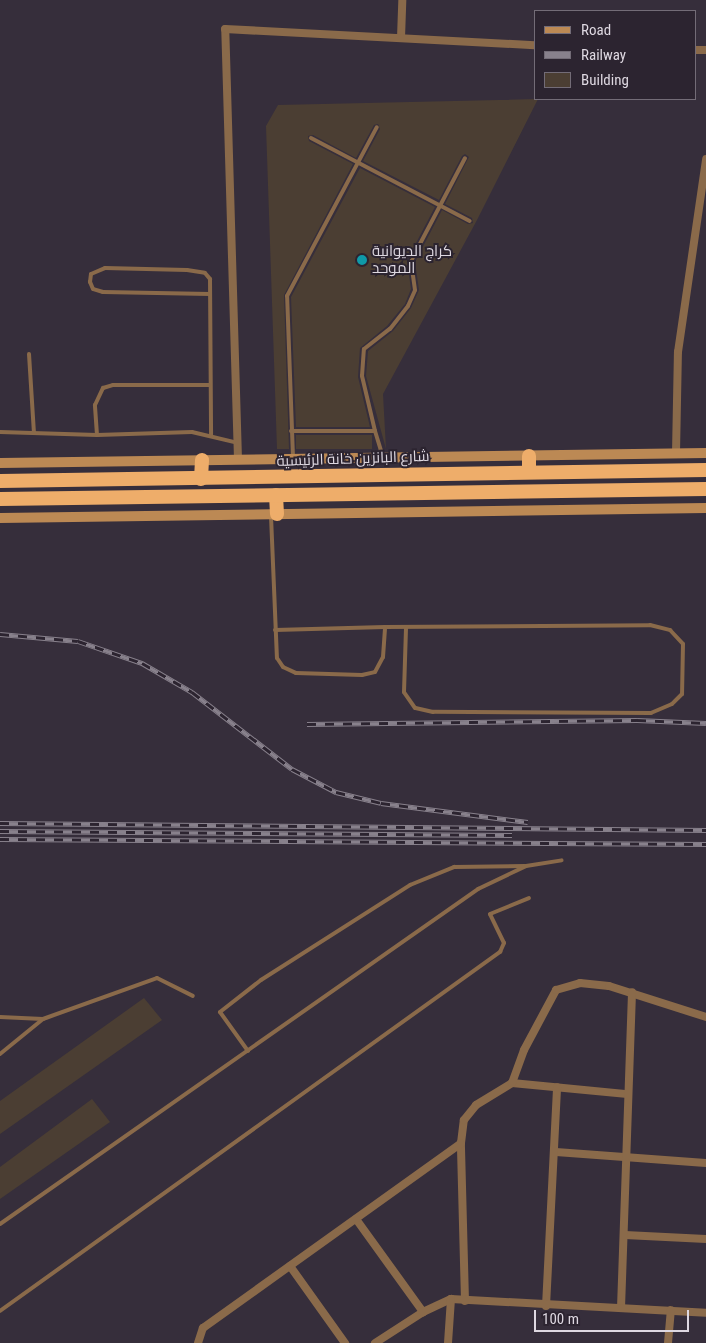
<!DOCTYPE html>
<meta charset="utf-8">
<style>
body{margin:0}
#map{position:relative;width:706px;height:1343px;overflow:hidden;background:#362e3b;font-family:"Roboto Condensed",Cairo,sans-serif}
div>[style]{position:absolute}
.building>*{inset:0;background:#4b3e33;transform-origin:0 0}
.service>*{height:4px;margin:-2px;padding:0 2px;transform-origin:2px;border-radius:2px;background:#8a6a4a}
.minor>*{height:8px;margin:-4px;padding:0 4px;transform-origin:4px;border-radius:4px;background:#8a6a4a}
.secondary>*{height:10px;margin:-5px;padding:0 5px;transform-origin:5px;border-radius:5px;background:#bc8954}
.trunk>*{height:14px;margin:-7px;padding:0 7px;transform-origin:7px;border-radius:7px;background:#eead6a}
.rail>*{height:5px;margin-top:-2.5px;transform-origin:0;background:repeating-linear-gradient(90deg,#2c2430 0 9px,#88818c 0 18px);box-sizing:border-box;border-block:1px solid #88818c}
.dots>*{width:14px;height:14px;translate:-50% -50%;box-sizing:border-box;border:2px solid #2c2430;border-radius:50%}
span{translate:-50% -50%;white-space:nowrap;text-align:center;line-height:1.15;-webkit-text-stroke:4px #2c2430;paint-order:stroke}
.poi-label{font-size:15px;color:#ded8e1}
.left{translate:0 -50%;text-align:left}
.street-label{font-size:15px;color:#ded8e1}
.legend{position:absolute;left:534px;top:10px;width:162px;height:90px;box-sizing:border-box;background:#2c2430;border:1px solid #736c77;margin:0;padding:6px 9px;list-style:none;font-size:15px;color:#ded8e1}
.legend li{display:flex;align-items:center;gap:10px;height:25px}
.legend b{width:25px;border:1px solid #736c77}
.scale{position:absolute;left:534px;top:1310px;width:155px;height:22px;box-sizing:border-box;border:2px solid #ded8e1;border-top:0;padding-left:6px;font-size:15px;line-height:18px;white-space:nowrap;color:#ded8e1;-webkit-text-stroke:4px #2c2430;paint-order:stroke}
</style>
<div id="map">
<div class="building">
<div style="clip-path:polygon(538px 99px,477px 220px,383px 394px,386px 449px,366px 376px,368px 351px,393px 331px,411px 308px,419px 290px,415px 262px,442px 210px,468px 224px,473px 223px,472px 218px,445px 204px,469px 157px,465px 154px,462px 156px,439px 200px,363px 161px,380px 129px,378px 124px,374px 125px,356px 158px,313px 135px,308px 136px,309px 141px,353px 164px,284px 295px,289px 449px,277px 449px,266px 126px,278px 105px)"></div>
<div style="clip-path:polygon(360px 168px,435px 207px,407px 260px,411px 289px,405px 304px,387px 326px,360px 348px,358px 377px,370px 427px,296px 427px,291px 297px)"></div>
<div style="left:296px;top:435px;width:76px;height:14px"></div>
<div style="clip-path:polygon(144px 998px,162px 1020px,0 1134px,0 1101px)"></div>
<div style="clip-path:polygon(92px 1099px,110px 1122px,0 1199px,0 1167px)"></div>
</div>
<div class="service">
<div style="left:311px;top:138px;width:179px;rotate:27.6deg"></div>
<div style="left:210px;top:294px;width:107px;rotate:-178.9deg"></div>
<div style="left:103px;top:292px;width:10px;rotate:-163deg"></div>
<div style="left:93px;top:289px;width:8px;rotate:-113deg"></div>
<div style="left:90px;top:282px;width:8px;rotate:-83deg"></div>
<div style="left:91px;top:274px;width:15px;rotate:-23deg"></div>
<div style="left:105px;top:268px;width:82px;rotate:1.4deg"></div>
<div style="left:187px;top:270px;width:18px;rotate:9deg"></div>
<div style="left:205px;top:273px;width:8px;rotate:50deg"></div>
<div style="left:210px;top:279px;width:156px;rotate:89.6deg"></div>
<div style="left:29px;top:354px;width:79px;rotate:86.4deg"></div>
<div style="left:291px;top:431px;width:84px"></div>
<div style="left:375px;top:431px;width:27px;rotate:73deg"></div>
<div style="left:375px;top:431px;width:57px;rotate:-103.3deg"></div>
<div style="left:362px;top:376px;width:27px;rotate:-86deg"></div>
<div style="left:364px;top:349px;width:33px;rotate:-38deg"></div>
<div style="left:390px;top:329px;width:29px;rotate:-52deg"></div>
<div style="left:408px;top:306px;width:17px;rotate:-66deg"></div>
<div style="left:415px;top:290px;width:29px;rotate:-98deg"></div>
<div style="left:411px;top:261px;width:116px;rotate:-62.3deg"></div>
<div style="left:0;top:432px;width:97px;rotate:1.8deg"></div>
<div style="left:97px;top:435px;width:95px;rotate:-1.8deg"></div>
<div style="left:192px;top:432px;width:47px;rotate:13.4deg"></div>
<div style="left:97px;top:435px;width:30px;rotate:-94deg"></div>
<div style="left:95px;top:405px;width:19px;rotate:-65deg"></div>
<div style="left:103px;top:388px;width:10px;rotate:-17deg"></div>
<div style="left:113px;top:385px;width:96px"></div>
<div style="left:293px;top:457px;width:161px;rotate:-92.1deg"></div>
<div style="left:287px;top:296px;width:191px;rotate:-62deg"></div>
<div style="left:271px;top:516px;width:142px;rotate:87.6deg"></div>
<div style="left:277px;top:658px;width:11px;rotate:56deg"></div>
<div style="left:283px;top:667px;width:14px;rotate:25deg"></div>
<div style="left:296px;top:673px;width:66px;rotate:1.7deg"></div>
<div style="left:362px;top:675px;width:13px;rotate:-13deg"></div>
<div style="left:375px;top:672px;width:17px;rotate:-62deg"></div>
<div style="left:383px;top:657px;width:30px;rotate:-86deg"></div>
<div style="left:385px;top:627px;width:265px;rotate:-0.4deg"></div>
<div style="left:650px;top:625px;width:21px;rotate:14deg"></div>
<div style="left:670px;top:630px;width:19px;rotate:47deg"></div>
<div style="left:683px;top:644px;width:50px;rotate:91.1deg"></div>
<div style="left:682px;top:694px;width:14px;rotate:135deg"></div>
<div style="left:672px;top:704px;width:23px;rotate:157deg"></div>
<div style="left:651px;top:713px;width:218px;rotate:-179.7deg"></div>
<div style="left:433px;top:712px;width:18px;rotate:-167deg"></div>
<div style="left:415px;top:708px;width:19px;rotate:-125deg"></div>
<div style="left:404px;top:692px;width:64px;rotate:-88.2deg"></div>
<div style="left:275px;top:630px;width:110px;rotate:-1.6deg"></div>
<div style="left:0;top:1017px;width:43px;rotate:2.7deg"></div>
<div style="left:43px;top:1019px;width:121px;rotate:-19.8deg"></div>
<div style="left:157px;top:978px;width:40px;rotate:26.6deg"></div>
<div style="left:248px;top:1051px;width:48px;rotate:-125.7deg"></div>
<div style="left:220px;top:1012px;width:52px;rotate:-38deg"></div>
<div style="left:261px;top:980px;width:177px;rotate:-32.5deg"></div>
<div style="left:410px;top:885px;width:48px;rotate:-22.2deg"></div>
<div style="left:454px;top:867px;width:71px;rotate:-0.8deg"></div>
<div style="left:0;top:1054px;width:55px;rotate:-39.1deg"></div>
<div style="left:0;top:1224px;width:584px;rotate:-35.02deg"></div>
<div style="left:478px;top:889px;width:53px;rotate:-25.6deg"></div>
<div style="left:526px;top:866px;width:36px;rotate:-9deg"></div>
<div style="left:0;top:1311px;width:616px;rotate:-35.68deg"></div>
<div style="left:500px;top:952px;width:10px;rotate:-66deg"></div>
<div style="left:504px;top:943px;width:32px;rotate:-116deg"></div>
<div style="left:490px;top:914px;width:42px;rotate:-22.3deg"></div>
</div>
<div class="minor">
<div style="left:401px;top:38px;width:38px;rotate:-88deg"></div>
<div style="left:695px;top:50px;width:11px"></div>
<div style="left:676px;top:453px;width:101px;rotate:-88.9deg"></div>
<div style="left:678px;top:352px;width:195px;rotate:-81.7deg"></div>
<div style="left:238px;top:459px;width:430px;rotate:-91.7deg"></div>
<div style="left:225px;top:29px;width:310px;rotate:3deg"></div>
<div style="left:512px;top:1083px;width:116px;rotate:5.5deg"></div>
<div style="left:556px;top:1152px;width:150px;rotate:4.2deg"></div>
<div style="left:356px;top:1219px;width:115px;rotate:54.2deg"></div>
<div style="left:625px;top:1235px;width:81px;rotate:2.8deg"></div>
<div style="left:290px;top:1266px;width:95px;rotate:54.5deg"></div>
<div style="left:465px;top:1301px;width:158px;rotate:-91.5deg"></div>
<div style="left:461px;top:1143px;width:23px;rotate:-83deg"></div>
<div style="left:464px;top:1120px;width:19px;rotate:-51deg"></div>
<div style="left:476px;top:1105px;width:42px;rotate:-31.4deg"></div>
<div style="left:512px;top:1083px;width:35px;rotate:-70deg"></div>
<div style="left:524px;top:1050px;width:68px;rotate:-61.9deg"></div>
<div style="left:556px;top:990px;width:25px;rotate:-16deg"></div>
<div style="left:580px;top:983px;width:29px;rotate:6deg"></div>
<div style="left:609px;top:986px;width:102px;rotate:17.7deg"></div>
<div style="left:546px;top:1306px;width:219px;rotate:-87.1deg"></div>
<div style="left:621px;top:1308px;width:316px;rotate:-88deg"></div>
<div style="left:198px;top:1343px;width:16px;rotate:-72deg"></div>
<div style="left:203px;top:1328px;width:317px;rotate:-35.6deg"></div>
<div style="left:375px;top:1343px;width:57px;rotate:-32.9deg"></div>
<div style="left:423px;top:1312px;width:31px;rotate:-25deg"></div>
<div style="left:451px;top:1299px;width:255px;rotate:3.1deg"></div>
<div style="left:448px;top:1343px;width:44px;rotate:-86.1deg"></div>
<div style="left:668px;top:1343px;width:33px;rotate:-85deg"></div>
</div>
<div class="secondary">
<div style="left:0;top:463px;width:706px;rotate:-0.81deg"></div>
<div style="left:0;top:518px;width:706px;rotate:-0.81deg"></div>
</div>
<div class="trunk">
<div style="left:529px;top:456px;width:15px;rotate:90deg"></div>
<div style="left:201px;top:479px;width:19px;rotate:-87deg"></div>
<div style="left:0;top:481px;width:706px;rotate:-0.89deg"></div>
<div style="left:276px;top:495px;width:19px;rotate:87deg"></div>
<div style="left:0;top:499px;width:706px;rotate:-0.81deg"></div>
</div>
<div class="rail">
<div style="left:0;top:634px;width:78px;rotate:5.1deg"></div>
<div style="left:78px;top:641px;width:68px;rotate:19deg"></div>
<div style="left:142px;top:663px;width:58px;rotate:30.1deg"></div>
<div style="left:192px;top:692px;width:126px;rotate:37.6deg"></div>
<div style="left:292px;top:769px;width:50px;rotate:27.6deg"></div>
<div style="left:336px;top:792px;width:46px;rotate:13.7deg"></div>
<div style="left:381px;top:803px;width:148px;rotate:7.4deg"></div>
<div style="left:307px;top:724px;width:330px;rotate:-0.7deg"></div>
<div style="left:637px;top:720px;width:69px;rotate:2.5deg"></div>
<div style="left:0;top:823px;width:706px;rotate:0.57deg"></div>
<div style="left:0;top:831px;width:512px;rotate:0.45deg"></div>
<div style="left:0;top:839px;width:706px;rotate:0.41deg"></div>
</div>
<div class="dots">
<div style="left:362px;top:260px;background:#0f9aa8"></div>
</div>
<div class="poi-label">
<span class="left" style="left:372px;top:260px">كراج الديوانية<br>الموحد</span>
</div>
<div class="street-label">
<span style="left:353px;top:459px;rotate:-2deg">شارع البانزين خانة الرئيسية</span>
</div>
<ul class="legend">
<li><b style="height:6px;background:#bc8954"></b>Road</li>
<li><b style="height:6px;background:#88818c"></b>Railway</li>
<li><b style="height:14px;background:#4b3e33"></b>Building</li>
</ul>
<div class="scale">100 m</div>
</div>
